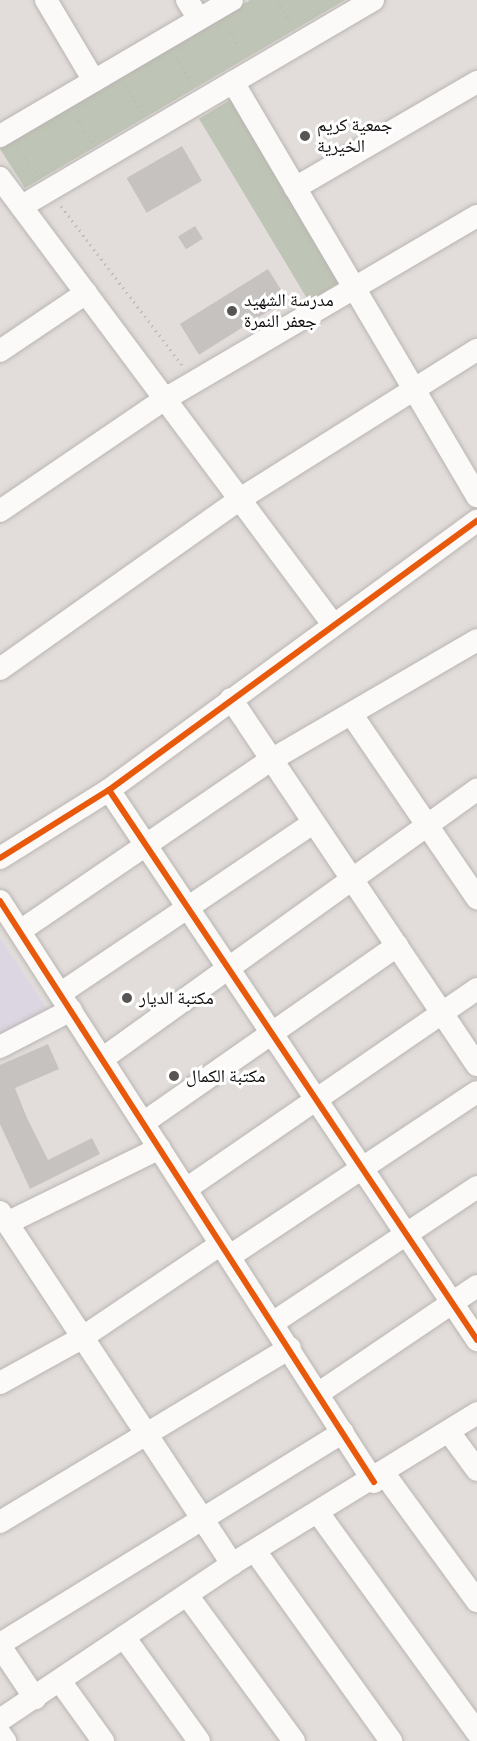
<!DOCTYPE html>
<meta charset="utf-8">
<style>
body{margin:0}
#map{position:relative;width:477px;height:1741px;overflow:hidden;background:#e2ddda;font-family:Cabin,"Noto Naskh Arabic",sans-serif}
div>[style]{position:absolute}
.education>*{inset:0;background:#dbd6e1}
.green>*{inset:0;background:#bfc5b6;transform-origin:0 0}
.building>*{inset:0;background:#c6c2c0;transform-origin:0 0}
.path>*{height:3px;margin-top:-1.5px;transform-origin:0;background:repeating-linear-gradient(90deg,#bebcbb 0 1.5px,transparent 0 6px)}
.roads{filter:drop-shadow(0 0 2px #b9b5b2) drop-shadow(0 0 2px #b9b5b2)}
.minor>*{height:22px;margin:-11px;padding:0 11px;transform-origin:11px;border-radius:11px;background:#fbfaf9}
.cycleway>*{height:6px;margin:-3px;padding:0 3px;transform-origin:3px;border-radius:3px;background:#e8590c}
.dots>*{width:16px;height:16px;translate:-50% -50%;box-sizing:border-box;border:3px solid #fff;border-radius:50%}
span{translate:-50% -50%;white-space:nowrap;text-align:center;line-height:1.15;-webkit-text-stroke:6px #fff;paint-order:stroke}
.poi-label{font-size:18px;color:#0e0b0a}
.left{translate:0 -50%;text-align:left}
</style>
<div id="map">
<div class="education">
<div style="clip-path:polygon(0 938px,49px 1012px,0 1036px)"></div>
</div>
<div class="green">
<div style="clip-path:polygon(250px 0,345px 0,25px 188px,0 149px)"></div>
<div style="left:235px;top:97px;width:213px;height:42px;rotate:59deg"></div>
</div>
<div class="building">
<div style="left:182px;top:146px;width:40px;height:64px;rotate:60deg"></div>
<div style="left:195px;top:226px;width:15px;height:20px;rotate:58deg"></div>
<div style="left:268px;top:269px;width:36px;height:104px;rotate:58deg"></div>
<div style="clip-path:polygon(48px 1044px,59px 1069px,15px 1088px,27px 1118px,48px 1160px,92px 1138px,100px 1154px,30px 1189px,0 1124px,0 1065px)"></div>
</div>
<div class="path">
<div style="left:277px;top:0;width:28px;rotate:58deg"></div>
<div style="left:227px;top:26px;width:32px;rotate:60deg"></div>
<div style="left:176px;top:56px;width:32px;rotate:60deg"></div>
<div style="left:126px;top:85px;width:33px;rotate:59deg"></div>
<div style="left:75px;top:115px;width:32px;rotate:58deg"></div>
<div style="left:17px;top:148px;width:33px;rotate:52deg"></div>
<div style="left:61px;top:206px;width:200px;rotate:52.7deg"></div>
</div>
<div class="roads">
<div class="minor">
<div style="left:46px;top:0;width:94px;rotate:59.3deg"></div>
<div style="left:187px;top:0;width:22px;rotate:58deg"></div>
<div style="left:233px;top:82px;width:481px;rotate:59.5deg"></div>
<div style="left:0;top:136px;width:269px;rotate:-30.4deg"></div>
<div style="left:0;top:178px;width:555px;rotate:53.27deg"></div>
<div style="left:295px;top:188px;width:211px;rotate:-30.2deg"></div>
<div style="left:22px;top:206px;width:407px;rotate:-30.4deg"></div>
<div style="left:0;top:351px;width:104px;rotate:-34deg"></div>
<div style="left:0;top:511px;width:199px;rotate:-34.2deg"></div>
<div style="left:165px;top:399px;width:362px;rotate:-30.4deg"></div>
<div style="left:0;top:669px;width:294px;rotate:-35.3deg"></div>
<div style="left:240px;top:499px;width:280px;rotate:-32.2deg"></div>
<div style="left:231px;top:699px;width:441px;rotate:56.1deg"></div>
<div style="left:352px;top:715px;width:222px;rotate:55.7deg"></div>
<div style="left:109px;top:790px;width:662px;rotate:56.21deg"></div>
<div style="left:0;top:858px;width:128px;rotate:-32deg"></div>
<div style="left:109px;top:790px;width:456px;rotate:-36.2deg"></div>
<div style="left:0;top:901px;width:691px;rotate:57.23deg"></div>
<div style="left:20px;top:931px;width:304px;rotate:-34.3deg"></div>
<div style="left:271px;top:760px;width:238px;rotate:-30.2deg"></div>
<div style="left:61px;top:993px;width:304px;rotate:-34deg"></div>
<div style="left:0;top:1047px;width:80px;rotate:-27.5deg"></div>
<div style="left:102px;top:1059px;width:462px;rotate:-35.7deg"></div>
<div style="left:143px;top:1123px;width:310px;rotate:-34.9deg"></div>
<div style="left:186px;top:1189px;width:353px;rotate:-34.5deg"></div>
<div style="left:0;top:1212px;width:422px;rotate:56.6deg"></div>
<div style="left:7px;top:1223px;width:170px;rotate:-26.1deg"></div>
<div style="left:230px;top:1256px;width:296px;rotate:-33.6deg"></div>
<div style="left:274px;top:1322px;width:244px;rotate:-33.6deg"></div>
<div style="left:0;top:1383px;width:91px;rotate:-28.8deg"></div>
<div style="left:80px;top:1339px;width:170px;rotate:-34deg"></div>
<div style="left:319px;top:1393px;width:191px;rotate:-34.1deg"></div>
<div style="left:449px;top:1432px;width:47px;rotate:53.6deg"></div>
<div style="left:385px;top:1475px;width:156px;rotate:53.9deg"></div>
<div style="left:319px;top:1514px;width:269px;rotate:54.1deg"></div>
<div style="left:0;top:1522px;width:338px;rotate:-31deg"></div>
<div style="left:255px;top:1551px;width:234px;rotate:54.4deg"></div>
<div style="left:187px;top:1595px;width:181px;rotate:53.8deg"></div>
<div style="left:124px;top:1637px;width:128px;rotate:54.2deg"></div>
<div style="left:0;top:1644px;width:403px;rotate:-31.7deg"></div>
<div style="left:0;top:1646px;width:63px;rotate:56.1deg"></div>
<div style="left:60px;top:1681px;width:74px;rotate:54.4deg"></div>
<div style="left:0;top:1720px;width:280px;rotate:-33.9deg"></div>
<div style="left:232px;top:1564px;width:288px;rotate:-31.6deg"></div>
<div style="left:0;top:1734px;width:9px;rotate:54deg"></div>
</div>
</div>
<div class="cycleway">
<div style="left:109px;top:790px;width:662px;rotate:56.21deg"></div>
<div style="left:0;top:858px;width:128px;rotate:-32deg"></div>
<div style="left:109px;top:790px;width:456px;rotate:-36.2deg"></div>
<div style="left:0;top:901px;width:691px;rotate:57.23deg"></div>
</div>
<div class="dots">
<div style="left:305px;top:136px;background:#585453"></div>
<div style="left:232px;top:311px;background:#585453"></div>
<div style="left:127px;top:998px;background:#585453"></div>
<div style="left:174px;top:1076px;background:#585453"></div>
</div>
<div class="poi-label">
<span class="left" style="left:317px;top:136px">جمعية كريم<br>الخيرية</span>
<span class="left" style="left:244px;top:311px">مدرسة الشهيد<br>جعفر النمرة</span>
<span class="left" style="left:139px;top:998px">مكتبة الديار</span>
<span class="left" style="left:186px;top:1076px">مكتبة الكمال</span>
</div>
</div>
